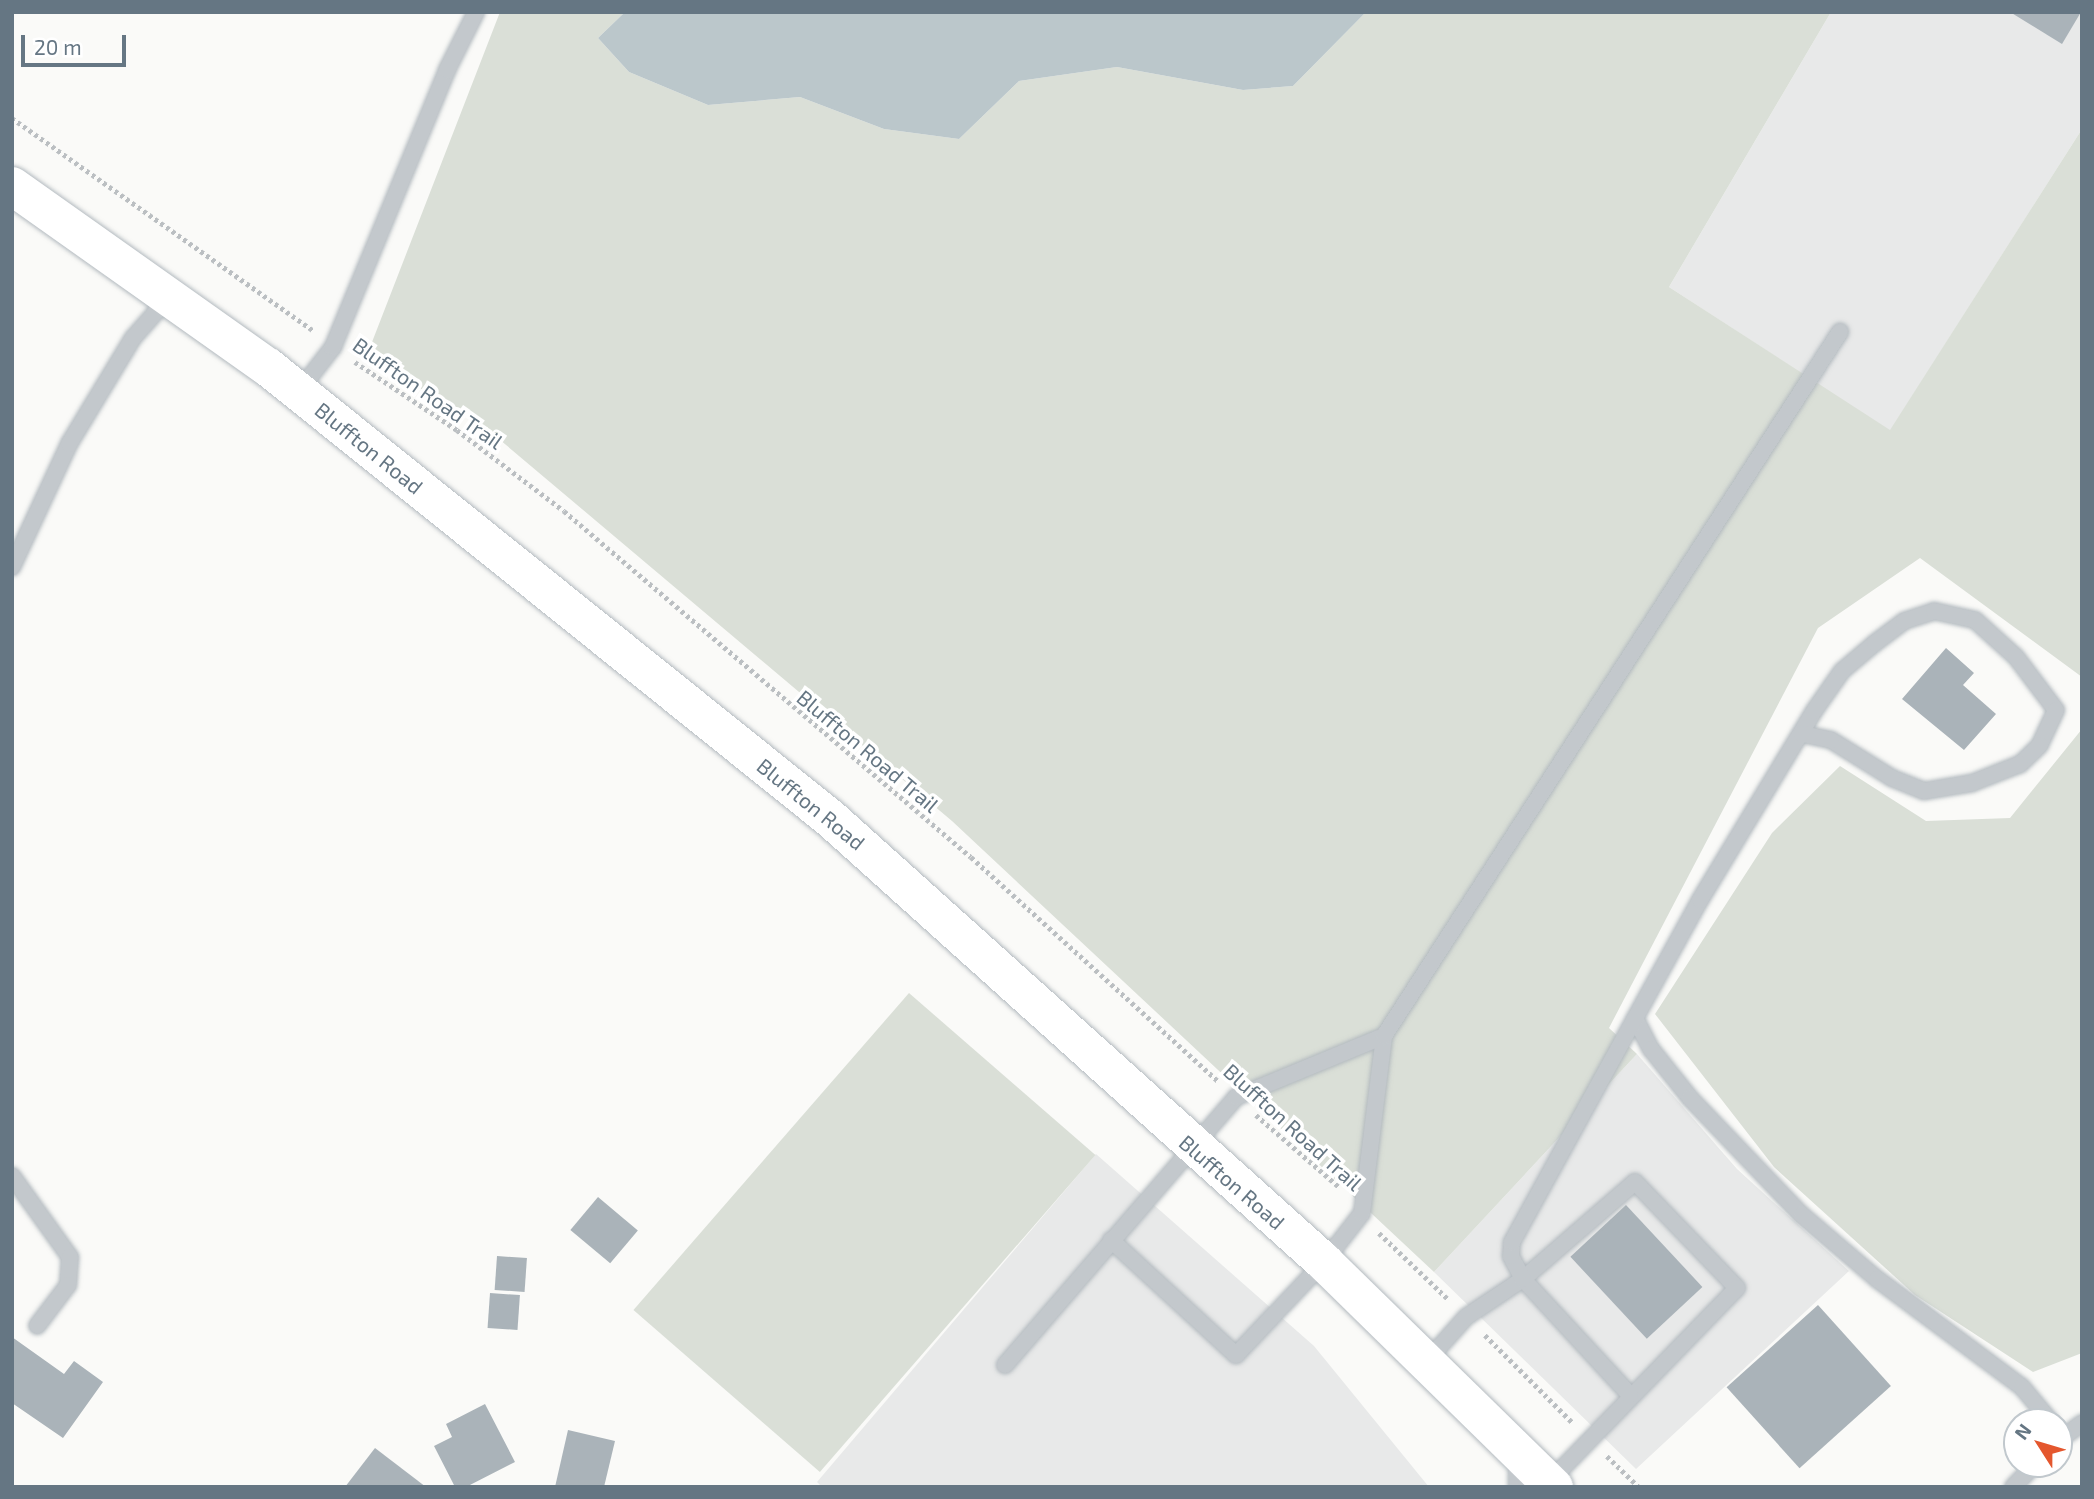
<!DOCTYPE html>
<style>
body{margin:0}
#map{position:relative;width:2094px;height:1499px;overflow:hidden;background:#fafaf8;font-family:"Exo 2",sans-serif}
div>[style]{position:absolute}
.built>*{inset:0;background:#e8e9e9}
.green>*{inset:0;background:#dadfd7;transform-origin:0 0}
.water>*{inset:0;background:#bbc7cb}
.building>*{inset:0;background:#aab3b9;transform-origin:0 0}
.path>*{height:4.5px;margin-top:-2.25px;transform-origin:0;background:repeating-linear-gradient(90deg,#bbbfc2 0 3.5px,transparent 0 7px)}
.roads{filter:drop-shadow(0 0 2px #b3babf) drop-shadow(0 0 2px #b3babf)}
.service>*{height:16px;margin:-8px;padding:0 8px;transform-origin:8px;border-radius:8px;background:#c3c8cc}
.secondary>*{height:38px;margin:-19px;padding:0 19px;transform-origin:19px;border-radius:19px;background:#fff}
span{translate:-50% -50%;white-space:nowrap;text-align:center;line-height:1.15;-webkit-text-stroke:7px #fff;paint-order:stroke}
.street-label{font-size:21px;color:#657683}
.frame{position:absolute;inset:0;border:14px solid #657683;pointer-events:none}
.north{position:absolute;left:2003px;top:1408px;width:70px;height:70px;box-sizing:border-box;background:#fff;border:2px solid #c1c8cd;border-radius:50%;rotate:307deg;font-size:19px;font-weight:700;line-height:28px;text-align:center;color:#657683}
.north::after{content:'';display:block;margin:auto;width:24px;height:32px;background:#e4572e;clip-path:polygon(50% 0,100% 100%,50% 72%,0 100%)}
.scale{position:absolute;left:21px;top:35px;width:105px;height:32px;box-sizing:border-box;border:4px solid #657683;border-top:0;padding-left:9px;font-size:21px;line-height:24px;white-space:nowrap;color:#657683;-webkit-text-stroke:5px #fff;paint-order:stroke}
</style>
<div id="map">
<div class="built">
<div style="clip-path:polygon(1831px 12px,2082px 12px,2082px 129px,1890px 431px,1669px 287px)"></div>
<div style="clip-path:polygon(1637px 1054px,1737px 1169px,1849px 1271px,1636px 1469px,1434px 1272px)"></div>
<div style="clip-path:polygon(1096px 1154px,1314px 1346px,1429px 1487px,822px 1487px,817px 1482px)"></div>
</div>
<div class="green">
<div style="clip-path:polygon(500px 12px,625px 12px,598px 38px,629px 72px,708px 105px,800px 97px,884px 129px,959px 139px,1019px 81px,1117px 67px,1243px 90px,1293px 86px,1366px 12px,1831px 12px,1669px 287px,1890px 430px,2082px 129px,2082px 677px,1920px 558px,1818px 628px,1609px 1028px,1637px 1054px,1434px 1272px,952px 821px,493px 434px,367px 355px)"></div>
<div style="clip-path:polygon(2082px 729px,2082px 1353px,2033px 1372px,1915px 1295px,1774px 1167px,1655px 1014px,1772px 833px,1840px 766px,1926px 821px,2010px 818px)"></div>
<div style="left:909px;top:993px;width:247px;height:420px;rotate:41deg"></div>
</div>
<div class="water">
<div style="clip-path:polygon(625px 12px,1366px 12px,1293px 86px,1243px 90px,1117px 67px,1019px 81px,959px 139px,884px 129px,800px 97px,708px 105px,629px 72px,598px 38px)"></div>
</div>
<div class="building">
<div style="clip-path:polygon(2010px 12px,2081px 12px,2062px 44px)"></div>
<div style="clip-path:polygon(1946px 648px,1974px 673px,1963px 685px,1996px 714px,1964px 750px,1902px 699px)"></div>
<div style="left:598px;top:1197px;width:52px;height:43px;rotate:40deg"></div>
<div style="left:1626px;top:1205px;width:112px;height:76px;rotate:47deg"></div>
<div style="left:497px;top:1256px;width:30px;height:34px;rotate:4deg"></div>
<div style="left:490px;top:1293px;width:30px;height:35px;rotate:4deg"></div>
<div style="left:1818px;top:1305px;width:109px;height:123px;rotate:48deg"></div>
<div style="clip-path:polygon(12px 1337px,64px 1374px,74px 1361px,103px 1382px,63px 1438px,12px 1403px)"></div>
<div style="clip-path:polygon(485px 1404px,515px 1462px,466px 1487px,455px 1487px,434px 1446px,452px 1437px,446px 1424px)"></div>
<div style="clip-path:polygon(568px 1430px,615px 1441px,604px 1487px,555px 1487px)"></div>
<div style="clip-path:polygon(375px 1448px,426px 1487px,345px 1487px)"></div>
</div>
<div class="path">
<div style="left:12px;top:118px;width:370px;rotate:35.2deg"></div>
<div style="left:355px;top:362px;width:123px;rotate:33.7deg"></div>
<div style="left:457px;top:430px;width:134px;rotate:37.1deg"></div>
<div style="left:564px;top:511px;width:534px;rotate:40.37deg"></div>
<div style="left:971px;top:857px;width:333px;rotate:42.2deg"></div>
<div style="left:1256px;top:1115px;width:110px;rotate:40.9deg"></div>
<div style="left:1379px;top:1233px;width:97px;rotate:43.7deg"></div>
<div style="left:1485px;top:1335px;width:124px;rotate:45deg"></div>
<div style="left:1607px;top:1456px;width:45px;rotate:44.1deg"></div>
</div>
<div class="roads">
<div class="service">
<div style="left:299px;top:391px;width:56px;rotate:-52.3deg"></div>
<div style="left:333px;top:347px;width:300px;rotate:-67.6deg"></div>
<div style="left:447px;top:70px;width:65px;rotate:-63.4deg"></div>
<div style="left:12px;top:567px;width:136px;rotate:-65.1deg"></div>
<div style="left:69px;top:444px;width:124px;rotate:-58.9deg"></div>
<div style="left:133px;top:338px;width:56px;rotate:-48.6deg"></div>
<div style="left:1635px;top:1018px;width:35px;rotate:63deg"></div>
<div style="left:1651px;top:1049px;width:63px;rotate:51.5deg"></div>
<div style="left:1690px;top:1098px;width:162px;rotate:46.3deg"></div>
<div style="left:1802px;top:1215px;width:99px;rotate:40.5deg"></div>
<div style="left:1877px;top:1279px;width:181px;rotate:36.7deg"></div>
<div style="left:2022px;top:1387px;width:45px;rotate:50.4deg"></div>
<div style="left:12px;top:1176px;width:100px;rotate:54.4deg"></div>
<div style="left:70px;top:1257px;width:28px;rotate:94deg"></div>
<div style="left:68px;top:1285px;width:51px;rotate:127.1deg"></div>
<div style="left:1111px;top:1240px;width:170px;rotate:42.6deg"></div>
<div style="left:1236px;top:1355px;width:128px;rotate:-46.6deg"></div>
<div style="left:1324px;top:1262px;width:62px;rotate:-52.2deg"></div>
<div style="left:1362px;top:1213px;width:178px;rotate:-82.9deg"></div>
<div style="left:1427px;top:1361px;width:59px;rotate:-48.4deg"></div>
<div style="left:1466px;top:1317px;width:69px;rotate:-33.7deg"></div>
<div style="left:1523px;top:1279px;width:148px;rotate:-40.9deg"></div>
<div style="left:1635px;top:1182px;width:147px;rotate:46.1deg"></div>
<div style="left:1737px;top:1288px;width:270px;rotate:134.1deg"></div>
<div style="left:1005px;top:1365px;width:354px;rotate:-49.2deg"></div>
<div style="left:1236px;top:1097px;width:160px;rotate:-22.4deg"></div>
<div style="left:1384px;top:1036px;width:839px;rotate:-57.07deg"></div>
<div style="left:1630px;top:1395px;width:158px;rotate:-132.7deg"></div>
<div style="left:1523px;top:1279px;width:26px;rotate:-118deg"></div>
<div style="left:1511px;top:1256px;width:14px;rotate:-86deg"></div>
<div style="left:1512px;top:1242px;width:390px;rotate:-61.2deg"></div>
<div style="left:1700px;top:900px;width:221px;rotate:-58.9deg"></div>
<div style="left:1814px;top:711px;width:49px;rotate:-55deg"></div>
<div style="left:1842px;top:671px;width:43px;rotate:-40.3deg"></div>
<div style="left:1875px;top:643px;width:36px;rotate:-37deg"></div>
<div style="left:1904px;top:621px;width:32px;rotate:-18deg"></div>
<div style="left:1934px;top:611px;width:42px;rotate:12.4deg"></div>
<div style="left:1975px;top:620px;width:55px;rotate:42.1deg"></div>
<div style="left:2016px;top:657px;width:66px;rotate:53deg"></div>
<div style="left:2056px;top:710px;width:38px;rotate:115deg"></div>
<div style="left:2040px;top:745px;width:28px;rotate:136deg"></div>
<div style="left:2020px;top:764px;width:52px;rotate:158.4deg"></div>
<div style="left:1972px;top:783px;width:49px;rotate:170.5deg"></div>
<div style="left:1924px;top:791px;width:35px;rotate:-158deg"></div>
<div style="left:1892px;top:778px;width:72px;rotate:-148.1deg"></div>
<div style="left:1831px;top:740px;width:30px;rotate:-168deg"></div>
<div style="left:2059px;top:1440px;width:29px;rotate:-36deg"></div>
<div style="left:1517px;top:1487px;width:31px;rotate:-90deg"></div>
<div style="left:2013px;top:1487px;width:32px;rotate:-46deg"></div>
</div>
<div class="secondary">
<div style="left:12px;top:186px;width:314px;rotate:35.3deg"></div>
<div style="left:268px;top:367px;width:722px;rotate:38.76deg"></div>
<div style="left:831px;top:819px;width:663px;rotate:41.94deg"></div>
<div style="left:1324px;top:1262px;width:322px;rotate:44.4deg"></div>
</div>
</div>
<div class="street-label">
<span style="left:428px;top:393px;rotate:35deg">Bluffton Road Trail</span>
<span style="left:369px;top:448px;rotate:39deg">Bluffton Road</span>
<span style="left:868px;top:751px;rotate:40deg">Bluffton Road Trail</span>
<span style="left:811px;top:804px;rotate:39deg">Bluffton Road</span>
<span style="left:1293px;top:1127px;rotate:42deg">Bluffton Road Trail</span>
<span style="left:1232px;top:1182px;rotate:41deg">Bluffton Road</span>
</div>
<div class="frame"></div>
<div class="north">N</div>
<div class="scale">20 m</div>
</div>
